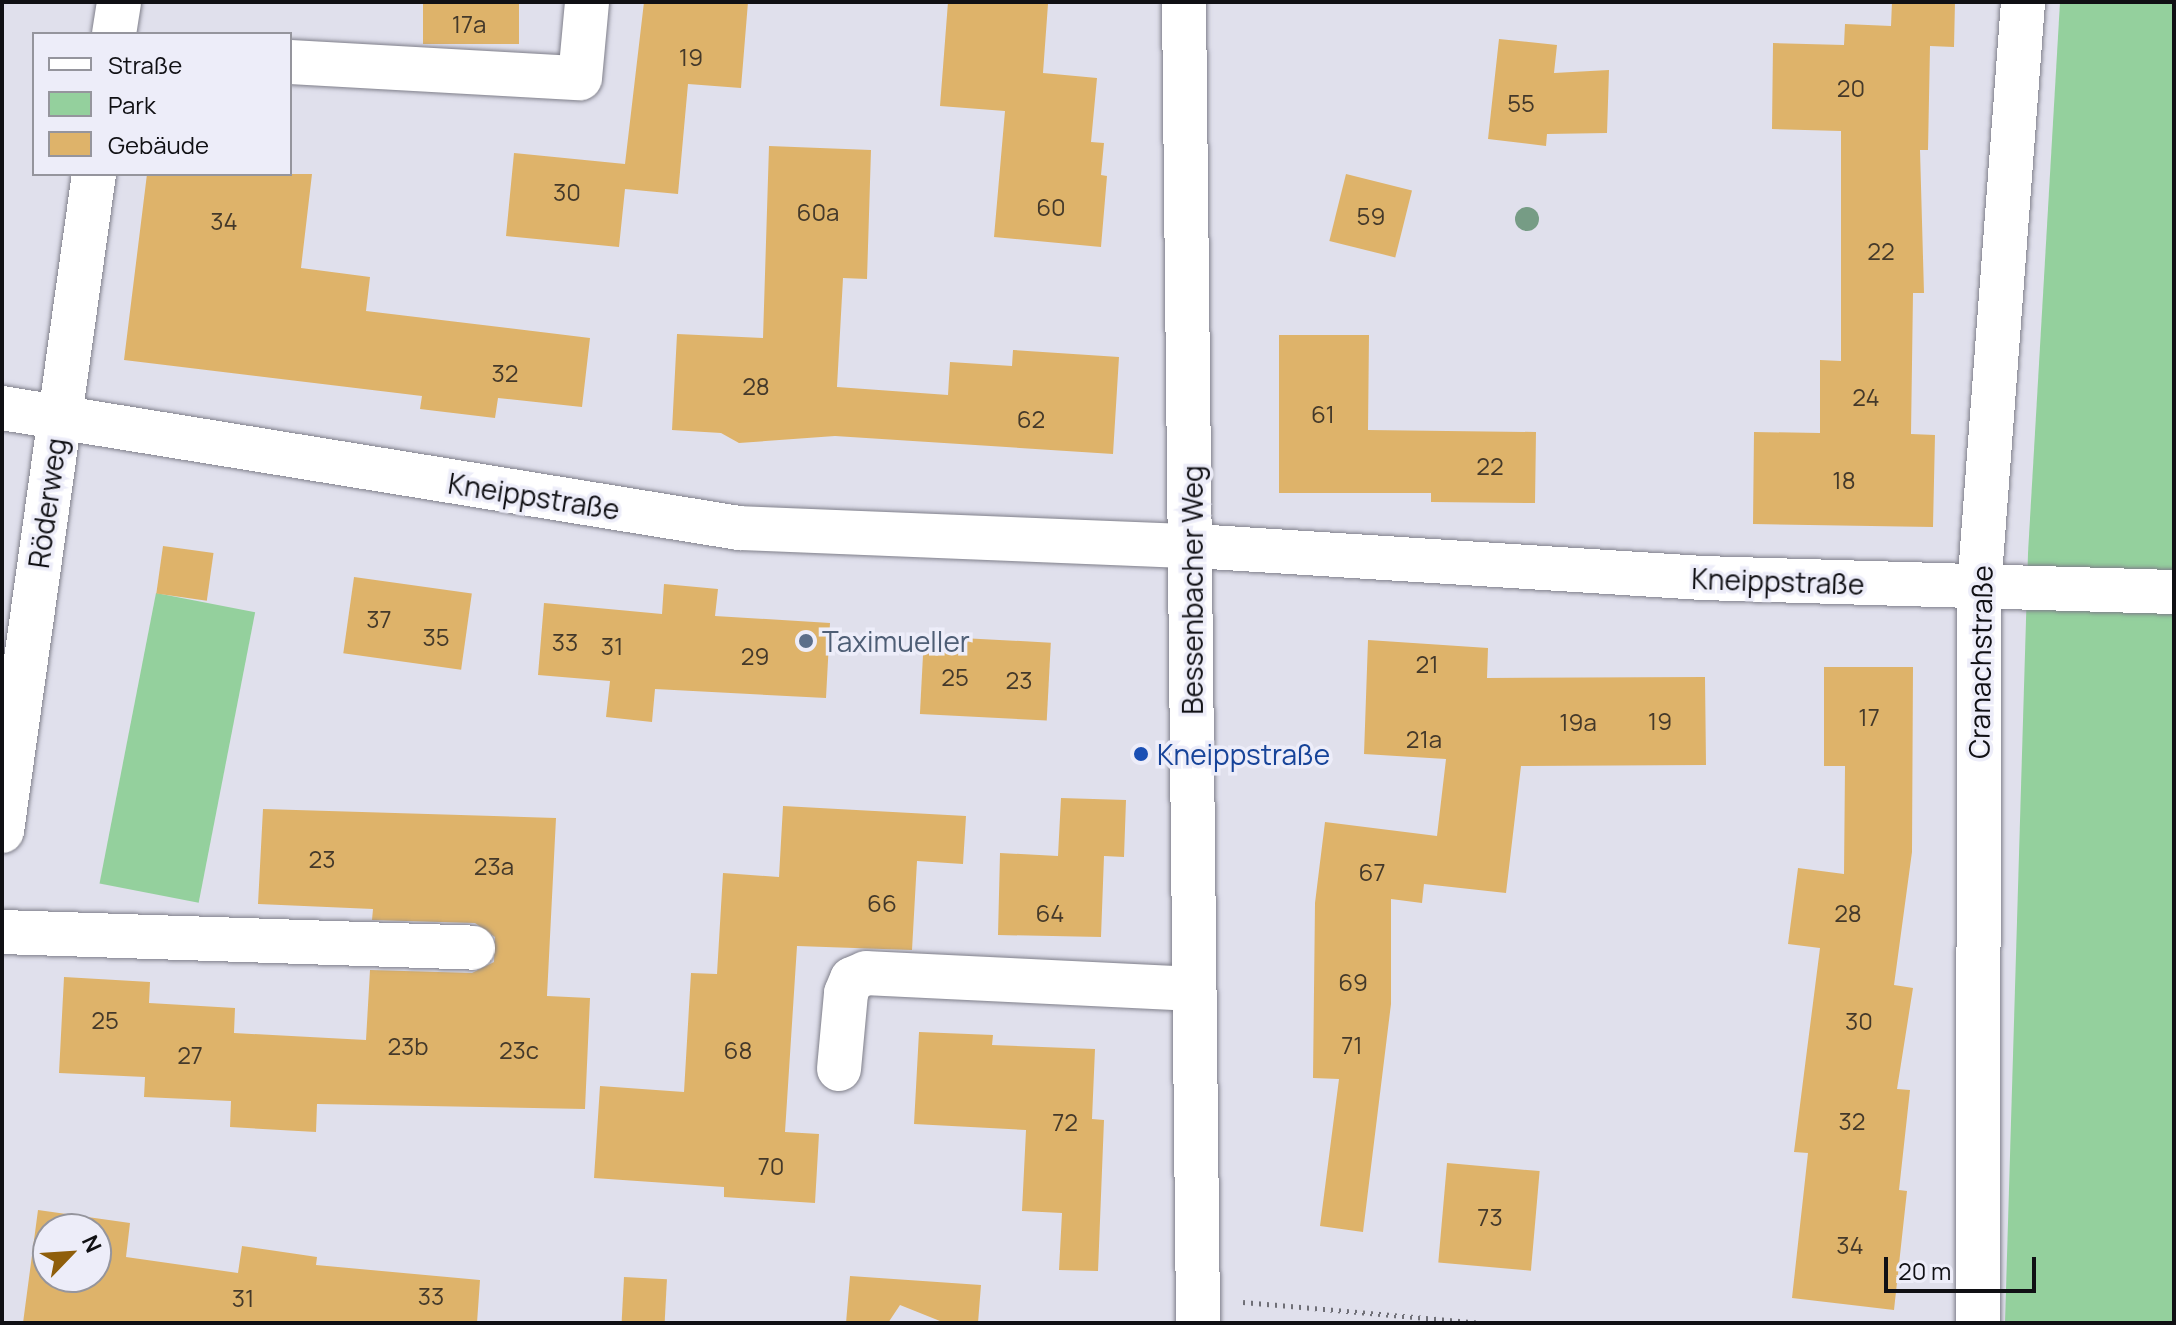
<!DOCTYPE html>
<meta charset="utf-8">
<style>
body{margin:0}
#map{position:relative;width:2176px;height:1325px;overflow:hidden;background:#e0e0ec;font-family:Manrope,sans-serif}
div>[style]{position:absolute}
.green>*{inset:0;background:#94d09d;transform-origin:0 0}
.building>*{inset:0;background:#deb36a;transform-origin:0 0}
.path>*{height:5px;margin-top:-2.5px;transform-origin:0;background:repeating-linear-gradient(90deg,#6f6f77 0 2px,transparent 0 8px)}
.roads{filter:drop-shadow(0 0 2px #7f7f8a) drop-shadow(0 0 2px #7f7f8a)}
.minor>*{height:44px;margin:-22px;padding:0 22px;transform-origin:22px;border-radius:22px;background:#fff}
.trees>*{width:24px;height:24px;margin:-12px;border-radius:50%;background:#769c85}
.dots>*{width:22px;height:22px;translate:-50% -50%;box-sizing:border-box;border:4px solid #ededf9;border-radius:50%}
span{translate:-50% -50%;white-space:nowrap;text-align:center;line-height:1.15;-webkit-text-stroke:7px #ededf9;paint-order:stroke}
.number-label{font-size:24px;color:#44392a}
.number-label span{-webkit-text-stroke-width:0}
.street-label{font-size:28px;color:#101014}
.service-label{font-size:28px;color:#4e5e75}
.left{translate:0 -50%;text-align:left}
.transit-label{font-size:28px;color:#164399}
.frame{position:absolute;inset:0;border:4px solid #101014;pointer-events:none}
.legend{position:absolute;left:32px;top:32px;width:260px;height:144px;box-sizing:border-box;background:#ededf9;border:2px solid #95959d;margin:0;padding:10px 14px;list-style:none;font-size:24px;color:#101014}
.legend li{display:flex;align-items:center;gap:16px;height:40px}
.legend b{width:40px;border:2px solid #95959d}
.north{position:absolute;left:32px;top:1213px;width:80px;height:80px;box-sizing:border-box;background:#ededf9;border:2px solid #95959d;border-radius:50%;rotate:65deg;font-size:22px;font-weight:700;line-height:32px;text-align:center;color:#101014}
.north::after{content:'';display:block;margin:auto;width:28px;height:36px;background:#8f5e0b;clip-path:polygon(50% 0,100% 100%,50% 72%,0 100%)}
.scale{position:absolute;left:1884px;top:1257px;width:152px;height:36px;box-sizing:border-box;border:4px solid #101014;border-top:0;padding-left:10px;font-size:24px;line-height:28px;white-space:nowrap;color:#101014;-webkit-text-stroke:6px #ededf9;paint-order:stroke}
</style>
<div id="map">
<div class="green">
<div style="clip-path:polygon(2060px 2px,2174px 2px,2174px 1323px,2005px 1323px,2028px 553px)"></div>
<div style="left:156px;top:593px;width:101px;height:296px;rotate:11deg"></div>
</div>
<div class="building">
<div style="left:423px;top:2px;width:96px;height:42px"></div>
<div style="clip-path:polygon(644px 2px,748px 2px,741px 88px,688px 84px,678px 194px,625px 189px,619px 247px,506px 236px,514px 153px,625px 164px)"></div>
<div style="clip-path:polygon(948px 2px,1048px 4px,1043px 73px,1097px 78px,1091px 142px,1104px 143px,1101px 175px,1107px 176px,1101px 247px,994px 237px,1005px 111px,940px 106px)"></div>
<div style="clip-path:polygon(1892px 2px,1955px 2px,1954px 47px,1930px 46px,1928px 150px,1920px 150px,1924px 293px,1913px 293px,1911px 434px,1935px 435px,1933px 527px,1753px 524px,1754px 432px,1820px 433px,1820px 360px,1841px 361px,1841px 131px,1772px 129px,1773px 43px,1844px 45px,1845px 24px,1891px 26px)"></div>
<div style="clip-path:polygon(1499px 39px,1557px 45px,1554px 73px,1609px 70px,1607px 133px,1547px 134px,1546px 146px,1488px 139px)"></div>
<div style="clip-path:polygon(769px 146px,871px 150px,867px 279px,843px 278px,837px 387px,948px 395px,950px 362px,1012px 366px,1013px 350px,1119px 357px,1113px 454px,835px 436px,739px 443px,721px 433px,672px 430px,677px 334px,763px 338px)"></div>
<div style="clip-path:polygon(147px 174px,312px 174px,301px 268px,370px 277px,366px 311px,590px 338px,582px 407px,498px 398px,495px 418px,420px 409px,422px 396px,124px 360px)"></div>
<div style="left:1346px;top:174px;width:68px;height:69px;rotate:14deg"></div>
<div style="clip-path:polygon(1279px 335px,1369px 335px,1368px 430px,1536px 432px,1535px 503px,1431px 502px,1431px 493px,1279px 493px)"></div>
<div style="left:163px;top:546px;width:51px;height:48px;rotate:8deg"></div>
<div style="left:354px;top:577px;width:119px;height:77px;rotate:8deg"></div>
<div style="clip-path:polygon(664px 584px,718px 589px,715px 616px,830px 623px,826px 698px,655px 689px,652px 722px,606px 717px,610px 681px,538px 675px,544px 603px,662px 614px)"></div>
<div style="left:924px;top:636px;width:127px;height:78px;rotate:3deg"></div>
<div style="clip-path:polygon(1368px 640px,1488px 648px,1487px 678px,1705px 677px,1706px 765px,1521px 766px,1506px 893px,1424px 884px,1422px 903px,1391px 899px,1391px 1004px,1363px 1232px,1320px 1226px,1339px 1079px,1313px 1078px,1315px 903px,1325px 822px,1437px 836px,1446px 759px,1364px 754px)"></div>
<div style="clip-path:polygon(1824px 667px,1913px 667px,1912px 852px,1894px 985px,1913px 988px,1897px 1089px,1910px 1090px,1899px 1190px,1907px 1191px,1894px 1310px,1792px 1298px,1808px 1153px,1794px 1152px,1820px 948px,1788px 944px,1798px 868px,1844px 874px,1845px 766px,1824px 766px)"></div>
<div style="clip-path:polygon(1061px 798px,1126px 800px,1124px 857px,1104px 856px,1101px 937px,998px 935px,1000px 853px,1058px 856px)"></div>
<div style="clip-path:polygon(783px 806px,966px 816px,963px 864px,917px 861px,912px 950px,797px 946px,785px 1132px,819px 1134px,815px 1203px,724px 1197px,724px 1187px,594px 1178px,600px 1086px,684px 1092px,691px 973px,717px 974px,723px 873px,779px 877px)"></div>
<div style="clip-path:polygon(263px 809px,556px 818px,547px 996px,590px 998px,585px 1109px,317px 1104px,316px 1132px,230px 1127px,231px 1101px,144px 1097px,145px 1077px,59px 1073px,64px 977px,150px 982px,149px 1003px,235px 1008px,234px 1033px,366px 1040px,370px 970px,472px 973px,494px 962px,495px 937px,475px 923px,372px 920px,373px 909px,258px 904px)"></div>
<div style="clip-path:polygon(919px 1032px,993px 1035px,992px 1045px,1095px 1049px,1092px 1119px,1104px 1120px,1098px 1271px,1059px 1270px,1062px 1213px,1022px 1211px,1026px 1130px,914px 1124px)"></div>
<div style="left:1447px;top:1163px;width:93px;height:100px;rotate:5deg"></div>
<div style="clip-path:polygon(evenodd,38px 1210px,130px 1223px,126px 1257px,238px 1273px,242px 1246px,317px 1257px,316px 1265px,480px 1280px,477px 1323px,23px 1323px,38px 1210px,48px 1229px,96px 1229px,96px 1277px,48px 1277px,48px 1229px)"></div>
<div style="clip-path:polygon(850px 1276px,981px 1285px,978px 1323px,945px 1323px,900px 1305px,888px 1323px,846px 1323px)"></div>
<div style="left:624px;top:1277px;width:43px;height:46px;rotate:3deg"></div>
</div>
<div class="path">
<div style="left:1243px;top:1302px;width:240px;rotate:5deg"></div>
</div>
<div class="roads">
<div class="minor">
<div style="left:1184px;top:2px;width:1321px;rotate:89.39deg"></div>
<div style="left:114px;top:34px;width:32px;rotate:-81deg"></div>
<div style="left:290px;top:62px;width:290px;rotate:3.2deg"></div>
<div style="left:580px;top:78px;width:76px;rotate:-84.7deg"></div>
<div style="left:2px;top:408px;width:747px;rotate:9.25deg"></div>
<div style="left:739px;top:528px;width:455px;rotate:2.3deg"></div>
<div style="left:1194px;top:546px;width:509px;rotate:3.6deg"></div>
<div style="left:1702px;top:578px;width:472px;rotate:1.7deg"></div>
<div style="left:2px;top:831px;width:663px;rotate:-82.03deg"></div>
<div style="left:2px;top:932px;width:471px;rotate:1.9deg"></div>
<div style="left:839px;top:1069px;width:76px;rotate:-84.7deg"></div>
<div style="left:846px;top:993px;width:15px;rotate:-67deg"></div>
<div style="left:852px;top:979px;width:15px;rotate:-23deg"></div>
<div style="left:866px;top:973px;width:328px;rotate:2.8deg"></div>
<div style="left:1978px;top:1323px;width:734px;rotate:-89.92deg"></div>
<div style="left:1979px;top:589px;width:589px;rotate:-85.71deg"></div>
</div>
</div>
<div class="trees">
<div style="left:1527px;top:219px"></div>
</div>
<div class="dots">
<div style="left:806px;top:641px;background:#5c6f8a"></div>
<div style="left:1141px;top:754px;background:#1a4fb4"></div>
</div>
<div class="number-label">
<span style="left:469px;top:24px">17a</span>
<span style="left:691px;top:57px">19</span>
<span style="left:1851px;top:88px">20</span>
<span style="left:1521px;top:103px">55</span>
<span style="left:567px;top:192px">30</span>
<span style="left:1051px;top:207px">60</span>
<span style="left:818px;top:212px">60a</span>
<span style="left:1371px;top:216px">59</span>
<span style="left:224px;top:221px">34</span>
<span style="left:1881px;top:251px">22</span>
<span style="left:505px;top:373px">32</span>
<span style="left:756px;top:386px">28</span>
<span style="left:1866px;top:397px">24</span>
<span style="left:1323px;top:414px">61</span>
<span style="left:1031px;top:419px">62</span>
<span style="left:1490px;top:466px">22</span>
<span style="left:1844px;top:480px">18</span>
<span style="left:379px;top:619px">37</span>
<span style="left:436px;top:637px">35</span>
<span style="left:565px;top:642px">33</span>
<span style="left:612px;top:646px">31</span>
<span style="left:755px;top:656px">29</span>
<span style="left:1427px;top:664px">21</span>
<span style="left:955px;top:677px">25</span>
<span style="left:1019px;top:680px">23</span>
<span style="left:1869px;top:717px">17</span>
<span style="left:1660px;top:721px">19</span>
<span style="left:1578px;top:722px">19a</span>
<span style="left:1424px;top:739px">21a</span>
<span style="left:322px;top:859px">23</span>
<span style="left:494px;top:866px">23a</span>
<span style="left:1372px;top:872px">67</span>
<span style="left:882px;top:903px">66</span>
<span style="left:1050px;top:913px">64</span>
<span style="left:1848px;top:913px">28</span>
<span style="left:1353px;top:982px">69</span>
<span style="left:105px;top:1020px">25</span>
<span style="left:1859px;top:1021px">30</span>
<span style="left:1352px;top:1045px">71</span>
<span style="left:408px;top:1046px">23b</span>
<span style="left:519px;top:1050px">23c</span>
<span style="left:738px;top:1050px">68</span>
<span style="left:190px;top:1055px">27</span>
<span style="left:1852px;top:1121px">32</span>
<span style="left:1065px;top:1122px">72</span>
<span style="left:771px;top:1166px">70</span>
<span style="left:1490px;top:1217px">73</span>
<span style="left:1850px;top:1245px">34</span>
<span style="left:431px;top:1296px">33</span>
<span style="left:243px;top:1298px">31</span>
</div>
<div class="street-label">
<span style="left:534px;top:496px;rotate:9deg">Kneippstraße</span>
<span style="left:47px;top:503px;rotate:-82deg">Röderweg</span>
<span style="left:1778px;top:581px;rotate:2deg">Kneippstraße</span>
<span style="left:1192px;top:590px;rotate:-90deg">Bessenbacher Weg</span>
<span style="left:1980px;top:662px;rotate:-89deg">Cranachstraße</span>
</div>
<div class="service-label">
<span class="left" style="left:822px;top:641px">Taximueller</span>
</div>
<div class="transit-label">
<span class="left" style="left:1157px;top:754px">Kneippstraße</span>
</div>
<div class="frame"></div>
<ul class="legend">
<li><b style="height:10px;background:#fff"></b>Straße</li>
<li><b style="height:22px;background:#94d09d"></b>Park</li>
<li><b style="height:22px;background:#deb36a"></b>Gebäude</li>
</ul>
<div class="north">N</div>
<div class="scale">20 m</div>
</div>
